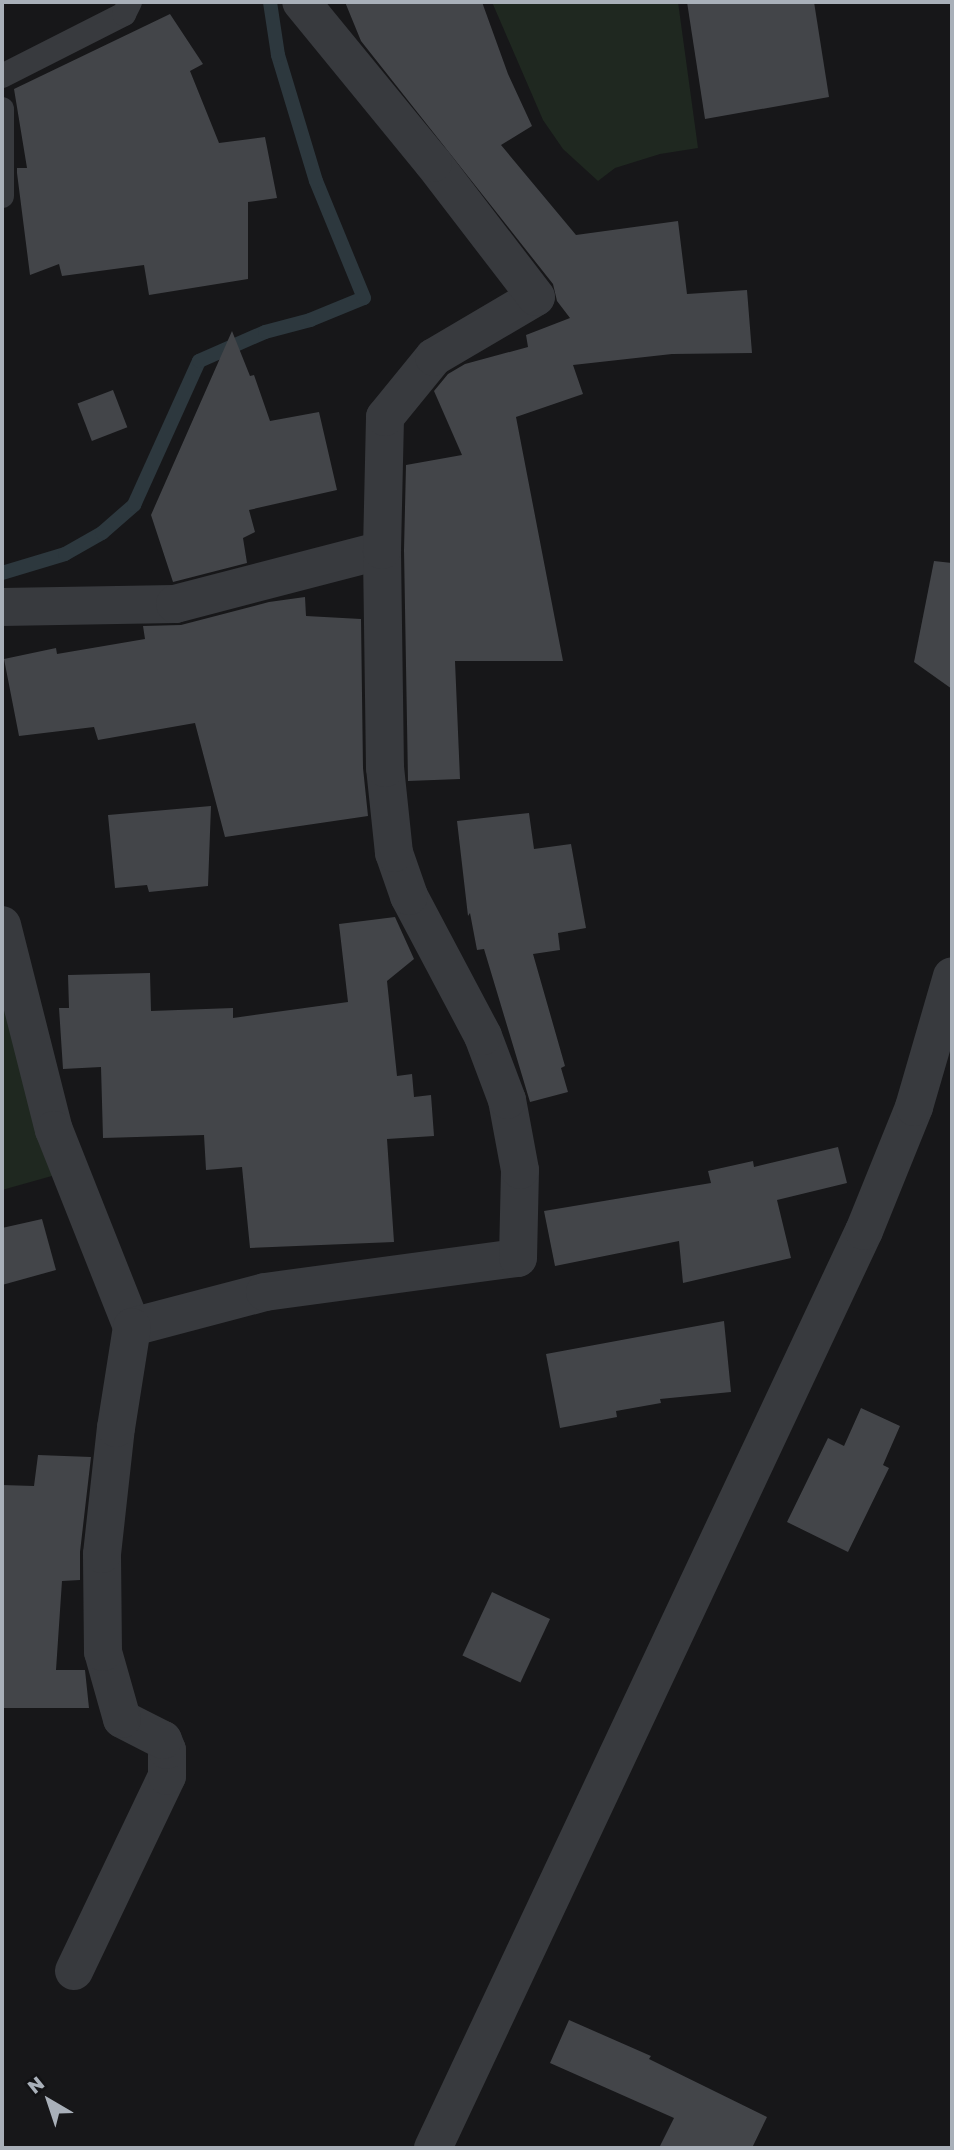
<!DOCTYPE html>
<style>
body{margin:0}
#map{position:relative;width:954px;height:2150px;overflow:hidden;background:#171719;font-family:"Golos Text",sans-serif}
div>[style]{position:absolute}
.green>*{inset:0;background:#1f2820}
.stream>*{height:14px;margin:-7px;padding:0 7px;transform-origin:7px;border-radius:7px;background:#2d383e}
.building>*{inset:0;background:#434549;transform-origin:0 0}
.service>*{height:24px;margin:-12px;padding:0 12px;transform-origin:12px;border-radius:12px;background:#383a3e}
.minor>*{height:38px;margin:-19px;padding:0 19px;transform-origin:19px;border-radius:19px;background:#383a3e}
.tertiary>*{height:38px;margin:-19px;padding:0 19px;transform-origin:19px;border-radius:19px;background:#383a3e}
span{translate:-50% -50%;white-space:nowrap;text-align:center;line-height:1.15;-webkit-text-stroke:6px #121214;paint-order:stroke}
.frame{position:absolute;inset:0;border:4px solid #a9b0b9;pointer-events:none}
.north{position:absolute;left:14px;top:2066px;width:70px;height:70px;-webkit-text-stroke:5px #121214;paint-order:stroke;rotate:321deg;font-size:19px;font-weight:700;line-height:28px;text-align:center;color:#a9b0b9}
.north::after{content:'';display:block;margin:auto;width:24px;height:32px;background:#a9b0b9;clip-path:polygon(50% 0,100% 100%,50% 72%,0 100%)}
</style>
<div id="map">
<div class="green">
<div style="clip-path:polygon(492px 2px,678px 2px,698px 148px,660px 154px,615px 168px,598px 181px,563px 149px,543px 120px)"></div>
<div style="clip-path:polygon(2px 943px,66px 1172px,2px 1190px)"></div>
</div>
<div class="stream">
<div style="left:2px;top:573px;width:66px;rotate:-16.8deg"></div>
<div style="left:65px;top:554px;width:43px;rotate:-29.6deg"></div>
<div style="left:102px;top:533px;width:43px;rotate:-41.2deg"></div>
<div style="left:134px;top:505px;width:158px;rotate:-65.7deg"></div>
<div style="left:199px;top:361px;width:72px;rotate:-23.7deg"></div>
<div style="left:265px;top:332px;width:47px;rotate:-14.9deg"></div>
<div style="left:310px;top:320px;width:58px;rotate:-22.2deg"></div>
<div style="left:364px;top:298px;width:126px;rotate:-112.3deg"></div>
<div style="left:316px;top:181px;width:132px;rotate:-106.8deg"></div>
<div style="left:278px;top:55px;width:54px;rotate:-98.6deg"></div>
</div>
<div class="building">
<div style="clip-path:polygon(345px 2px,482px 2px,508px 74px,532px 126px,501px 145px,576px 235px,678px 221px,687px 294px,747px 290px,752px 353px,672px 354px,573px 365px,583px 394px,516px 417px,563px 661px,455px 661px,460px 779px,408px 781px,404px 550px,406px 465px,462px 455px,434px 391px,448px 374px,465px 364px,528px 347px,526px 335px,570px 318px,557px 301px,553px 284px,361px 41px)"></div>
<div style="clip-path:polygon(687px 2px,814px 2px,829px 97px,705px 119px)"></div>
<div style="clip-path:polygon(170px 14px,203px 64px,190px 71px,219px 143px,265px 137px,277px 198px,248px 202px,248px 279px,149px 295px,144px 265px,62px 276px,59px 264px,30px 275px,17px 173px,17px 168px,27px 168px,14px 89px)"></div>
<div style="clip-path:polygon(232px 331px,250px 376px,254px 375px,270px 421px,319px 412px,337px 490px,249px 510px,255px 532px,243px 538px,247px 563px,173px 582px,151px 515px)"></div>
<div style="left:113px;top:390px;width:40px;height:38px;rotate:69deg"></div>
<div style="clip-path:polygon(934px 561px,952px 563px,952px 689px,914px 662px)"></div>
<div style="clip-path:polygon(305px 597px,306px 616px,361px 619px,363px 768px,368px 816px,225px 837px,195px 723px,98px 740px,94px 727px,19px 736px,4px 659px,56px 648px,57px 654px,145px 639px,143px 626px,181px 625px,269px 602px)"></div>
<div style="clip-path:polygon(211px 806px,208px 886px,149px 892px,147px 885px,115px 888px,108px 815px)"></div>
<div style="clip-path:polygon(529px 813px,534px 849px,571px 844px,586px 928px,558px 933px,560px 950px,533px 954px,565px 1066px,561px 1068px,568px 1092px,530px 1102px,484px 949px,477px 950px,470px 913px,468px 916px,457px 821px)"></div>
<div style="clip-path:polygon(395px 917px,414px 959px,387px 981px,397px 1076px,412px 1074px,414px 1097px,431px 1095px,434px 1136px,387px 1139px,394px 1242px,250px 1248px,242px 1167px,206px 1170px,204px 1135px,103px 1138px,101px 1067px,63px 1069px,59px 1008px,69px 1008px,68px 975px,150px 973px,151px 1011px,233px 1008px,233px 1018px,348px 1002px,339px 924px)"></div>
<div style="clip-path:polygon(838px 1147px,847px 1183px,777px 1200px,791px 1258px,683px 1283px,679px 1241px,555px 1266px,544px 1211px,711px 1183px,708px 1171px,753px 1161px,754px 1167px)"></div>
<div style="clip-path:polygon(42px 1219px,56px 1270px,2px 1285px,2px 1228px)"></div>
<div style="clip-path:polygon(724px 1321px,731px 1392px,660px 1399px,661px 1403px,616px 1411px,617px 1417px,560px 1428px,546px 1354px)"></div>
<div style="clip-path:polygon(861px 1408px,900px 1426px,883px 1465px,889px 1468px,848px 1552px,787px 1522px,828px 1438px,844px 1446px)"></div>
<div style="clip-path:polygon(38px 1455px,91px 1457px,80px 1552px,80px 1580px,62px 1581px,56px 1670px,85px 1670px,89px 1708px,2px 1708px,2px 1485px,34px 1486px)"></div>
<div style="left:492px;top:1592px;width:64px;height:70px;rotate:25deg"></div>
<div style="clip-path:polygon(569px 2020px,651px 2056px,649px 2059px,767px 2117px,752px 2148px,659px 2148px,674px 2118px,550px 2063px)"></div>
</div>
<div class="service">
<div style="left:2px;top:76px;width:137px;rotate:-26.9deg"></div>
<div style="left:124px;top:14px;width:13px;rotate:-63deg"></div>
<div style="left:2px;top:109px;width:87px;rotate:90deg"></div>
</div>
<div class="minor">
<div style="left:2px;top:607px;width:173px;rotate:-1deg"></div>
<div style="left:175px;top:604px;width:214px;rotate:-14.6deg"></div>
<div style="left:2px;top:925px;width:211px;rotate:75.8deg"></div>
<div style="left:54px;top:1130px;width:212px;rotate:68.4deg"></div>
<div style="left:132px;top:1327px;width:138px;rotate:-14.7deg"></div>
<div style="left:265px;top:1292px;width:255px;rotate:-7.7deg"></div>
<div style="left:518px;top:1258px;width:88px;rotate:-88.7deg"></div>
<div style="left:520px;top:1170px;width:71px;rotate:-100.5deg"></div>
<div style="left:507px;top:1100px;width:68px;rotate:-110.6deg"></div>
<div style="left:483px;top:1036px;width:158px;rotate:-117.9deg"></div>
<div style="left:409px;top:896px;width:46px;rotate:-109.2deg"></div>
<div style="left:394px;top:853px;width:85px;rotate:-96deg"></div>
<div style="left:385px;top:768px;width:218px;rotate:-90.8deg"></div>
<div style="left:382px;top:550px;width:133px;rotate:-88.7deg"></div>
<div style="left:385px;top:417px;width:77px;rotate:-50.8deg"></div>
<div style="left:434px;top:357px;width:118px;rotate:-30.5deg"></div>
<div style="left:536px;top:297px;width:169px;rotate:-127.5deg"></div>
<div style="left:433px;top:163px;width:208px;rotate:-129.3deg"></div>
<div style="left:74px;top:1971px;width:216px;rotate:-64.5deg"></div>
<div style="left:167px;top:1776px;width:26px;rotate:-90deg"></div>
<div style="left:167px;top:1750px;width:11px;rotate:-112deg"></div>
<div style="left:163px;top:1740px;width:46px;rotate:-152.9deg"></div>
<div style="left:122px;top:1719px;width:70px;rotate:-105.8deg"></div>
<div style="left:103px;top:1652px;width:98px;rotate:-90.6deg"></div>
<div style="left:102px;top:1554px;width:127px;rotate:-83.7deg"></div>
<div style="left:116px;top:1428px;width:102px;rotate:-81deg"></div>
</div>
<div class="tertiary">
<div style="left:433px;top:2148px;width:1013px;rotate:-64.83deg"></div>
<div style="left:864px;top:1231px;width:134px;rotate:-68deg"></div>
<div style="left:914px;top:1107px;width:136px;rotate:-73.8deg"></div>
</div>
<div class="frame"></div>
<div class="north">N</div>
</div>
